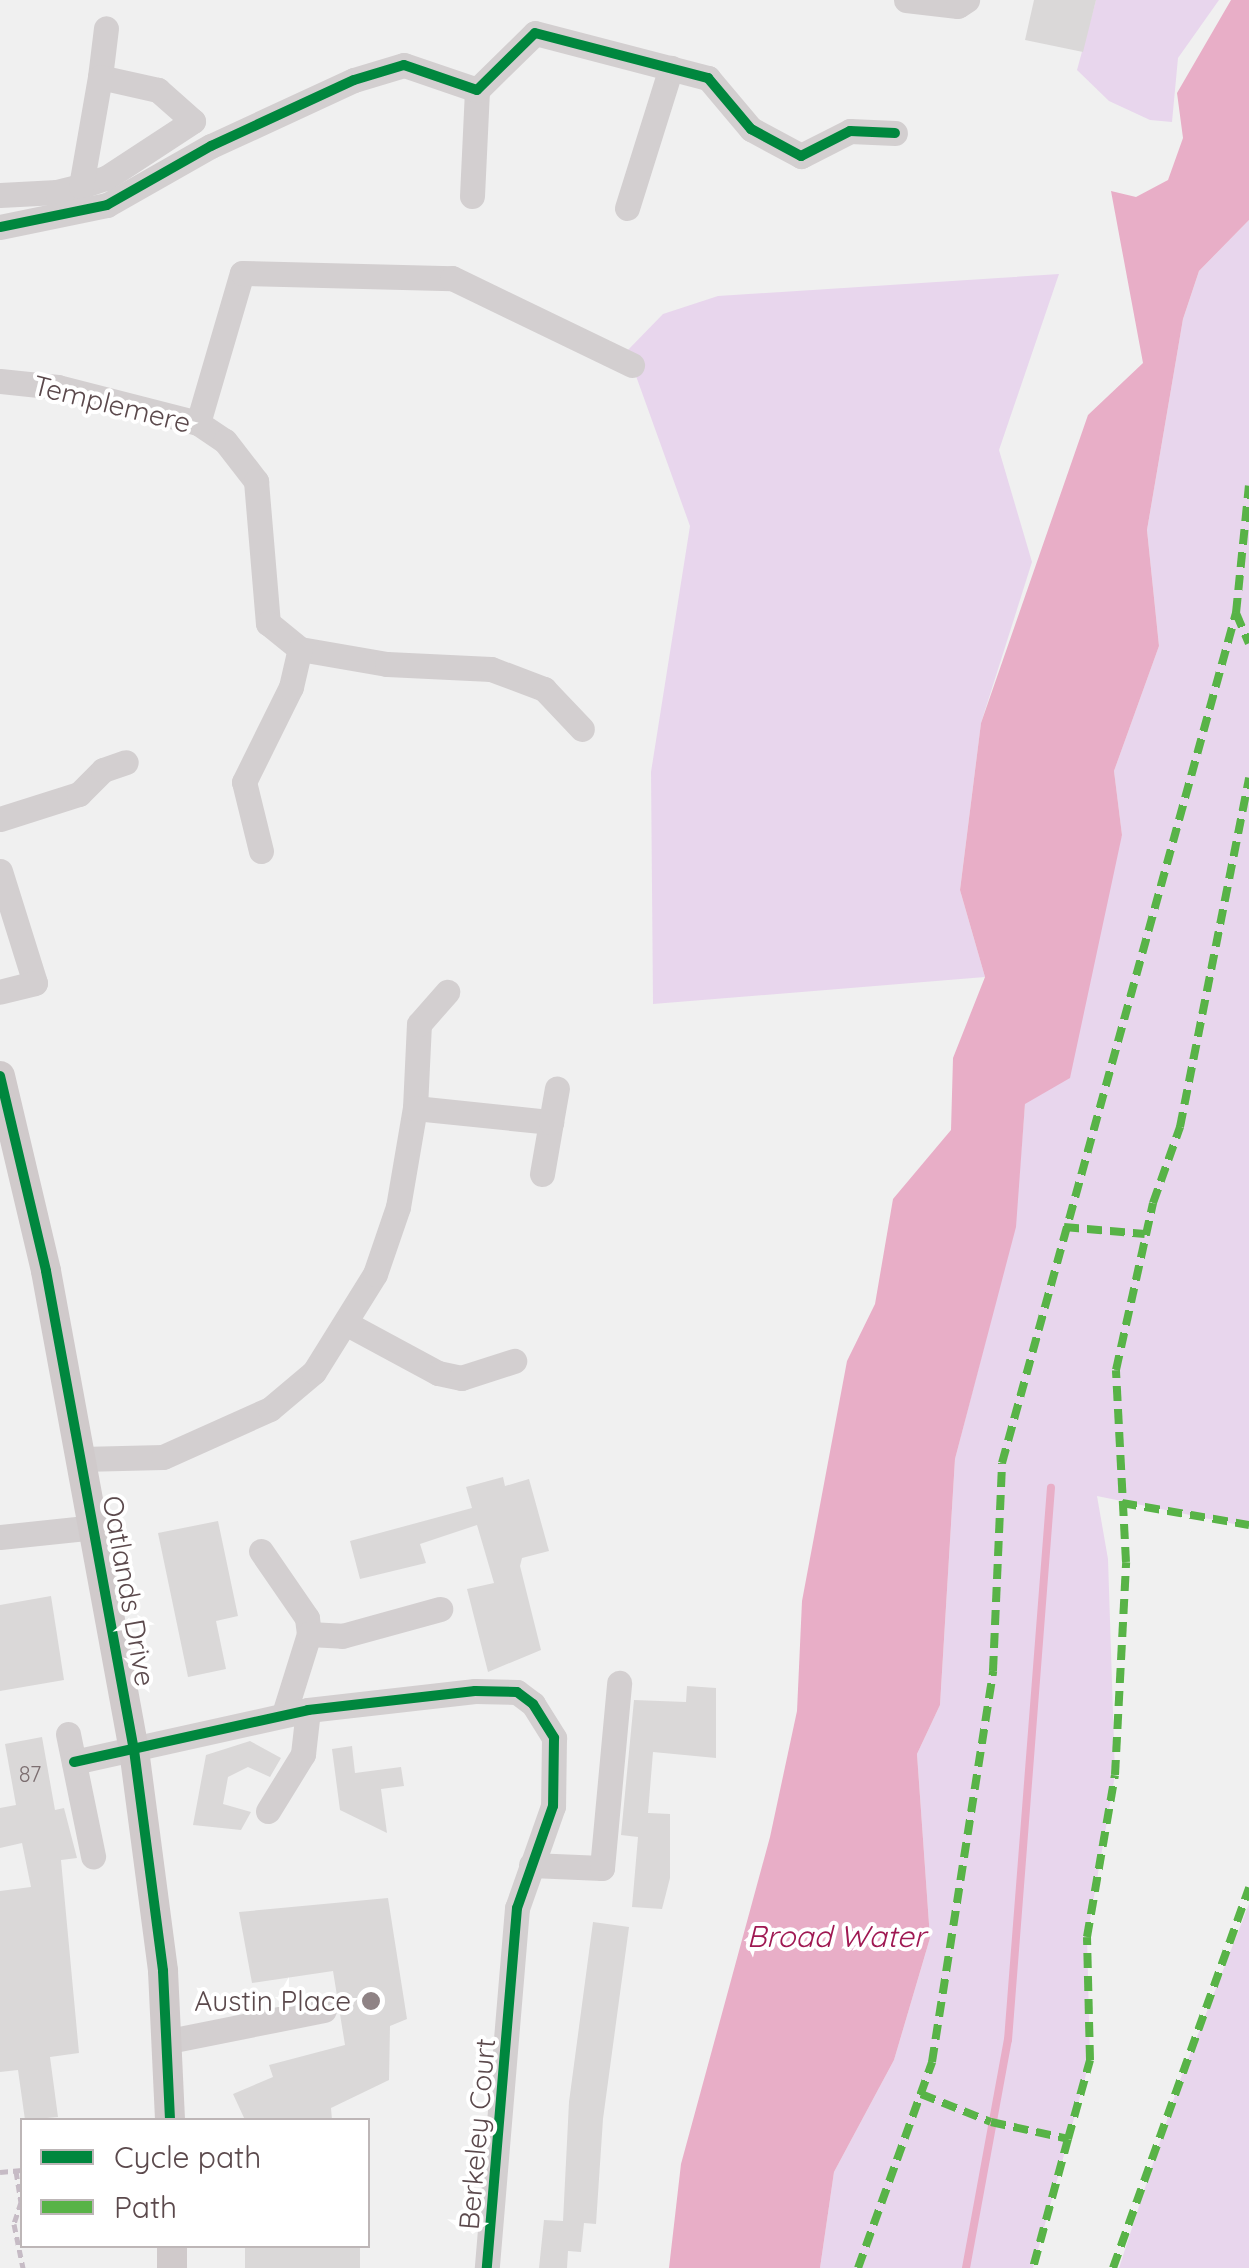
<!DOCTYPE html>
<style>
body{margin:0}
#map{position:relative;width:1249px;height:2268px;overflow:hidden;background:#f0f0f0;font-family:Quicksand,sans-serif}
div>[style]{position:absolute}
.green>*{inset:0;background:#e8d6ed}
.water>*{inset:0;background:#e8aec7}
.stream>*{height:8px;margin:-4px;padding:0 4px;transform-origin:4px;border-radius:4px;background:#e8aec7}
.building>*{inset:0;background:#dad8d8;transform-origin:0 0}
.path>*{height:5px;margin-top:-2.5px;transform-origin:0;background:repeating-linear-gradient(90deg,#c6bbc5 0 8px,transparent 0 13px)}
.minor>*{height:25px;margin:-12.5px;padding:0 12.5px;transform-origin:12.5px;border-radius:12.5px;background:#d3cfd0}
.major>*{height:30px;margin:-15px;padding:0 15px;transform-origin:15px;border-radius:15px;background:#d0cacb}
.quiet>*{height:8px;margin-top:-4px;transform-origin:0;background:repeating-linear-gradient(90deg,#58b347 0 15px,transparent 0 23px)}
.cycleway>*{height:10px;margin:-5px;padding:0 5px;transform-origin:5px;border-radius:5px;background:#00873e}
.dots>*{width:28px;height:28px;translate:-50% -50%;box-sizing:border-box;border:5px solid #fff;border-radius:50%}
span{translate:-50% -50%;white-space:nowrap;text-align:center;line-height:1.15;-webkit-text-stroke:8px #fff;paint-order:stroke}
.number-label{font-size:22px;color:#7c6e70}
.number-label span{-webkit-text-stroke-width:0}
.street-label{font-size:28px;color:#5b494c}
.poi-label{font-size:28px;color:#5b494c}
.right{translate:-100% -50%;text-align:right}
.water-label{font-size:30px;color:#9f1852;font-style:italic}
.legend{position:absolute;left:20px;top:2118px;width:350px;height:130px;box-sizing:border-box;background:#fff;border:2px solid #bdb6b7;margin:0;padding:12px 18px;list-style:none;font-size:30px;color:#5b494c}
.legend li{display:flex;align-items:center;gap:20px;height:50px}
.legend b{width:50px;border:2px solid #bdb6b7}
</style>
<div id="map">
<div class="green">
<div style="clip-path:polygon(1096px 0,1219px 0,1178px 58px,1172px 122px,1150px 120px,1109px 101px,1077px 70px)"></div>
<div style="clip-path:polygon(1249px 220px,1249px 1527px,1097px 1496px,1108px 1559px,1115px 1775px,1087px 1937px,1090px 2060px,1033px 2268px,820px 2268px,834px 2172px,894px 2060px,930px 1938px,917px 1754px,940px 1705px,955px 1459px,1015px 1227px,1025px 1104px,1122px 835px,1114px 771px,1159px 646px,1147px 530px,1183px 319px,1199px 271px)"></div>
<div style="clip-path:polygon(1059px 274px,999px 450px,1032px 562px,981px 723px,960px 890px,985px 977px,653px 1004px,651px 772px,690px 526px,627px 351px,663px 314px,718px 296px)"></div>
<div style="clip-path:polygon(1249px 1904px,1249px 2268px,1119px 2268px,1180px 2080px)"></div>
</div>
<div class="water">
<div style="clip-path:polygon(1231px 0,1249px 0,1249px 220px,1199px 271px,1183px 319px,1147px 530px,1159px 646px,1114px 771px,1122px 835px,1070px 1078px,1025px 1104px,1016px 1227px,955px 1459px,940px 1705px,917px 1754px,930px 1938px,894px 2060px,834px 2172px,820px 2268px,669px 2268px,681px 2164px,770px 1837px,797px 1711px,802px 1601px,847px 1361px,875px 1304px,893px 1199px,951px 1130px,953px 1058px,985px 977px,960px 890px,981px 723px,1088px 415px,1143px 363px,1111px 191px,1136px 197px,1168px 180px,1183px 138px,1177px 93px)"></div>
</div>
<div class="stream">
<div style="left:966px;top:2268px;width:232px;rotate:-79.6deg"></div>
<div style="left:1008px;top:2040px;width:554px;rotate:-85.55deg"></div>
</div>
<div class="building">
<div style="clip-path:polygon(1034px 0,1096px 0,1083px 52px,1025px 40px)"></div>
<div style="clip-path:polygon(503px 1477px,505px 1486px,529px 1479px,549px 1551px,522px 1558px,520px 1566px,541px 1650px,488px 1672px,467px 1589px,494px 1583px,477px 1525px,420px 1544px,426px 1563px,360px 1579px,350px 1541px,472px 1508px,466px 1487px)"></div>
<div style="clip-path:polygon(218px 1521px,238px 1616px,216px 1621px,226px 1669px,188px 1677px,158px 1533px)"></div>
<div style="clip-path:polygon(51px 1596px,64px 1680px,0 1691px,0 1605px)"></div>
<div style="clip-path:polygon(687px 1686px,716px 1688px,716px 1758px,653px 1752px,648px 1813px,670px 1814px,670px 1878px,662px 1909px,632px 1907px,638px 1837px,621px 1835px,634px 1700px,686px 1702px)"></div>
<div style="clip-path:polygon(42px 1737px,55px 1810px,64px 1808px,77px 1858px,61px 1860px,79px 2053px,50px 2057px,58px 2117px,25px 2120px,18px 2070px,0 2072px,0 1891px,31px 1887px,22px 1843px,0 1848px,0 1808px,16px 1805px,5px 1744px)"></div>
<div style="clip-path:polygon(250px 1741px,281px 1758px,270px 1777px,248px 1767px,228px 1777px,223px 1804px,251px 1812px,241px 1830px,193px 1825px,206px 1755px)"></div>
<div style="clip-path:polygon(352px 1746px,355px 1773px,401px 1767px,404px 1786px,381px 1789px,387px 1833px,340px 1810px,332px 1749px)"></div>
<div style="clip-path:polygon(388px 1898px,407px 2019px,390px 2026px,389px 2080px,331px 2108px,332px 2120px,245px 2120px,233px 2094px,273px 2077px,269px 2065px,345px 2045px,333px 1971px,252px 1983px,239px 1912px)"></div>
<div style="clip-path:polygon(593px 1922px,629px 1927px,603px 2119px,596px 2224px,584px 2223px,581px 2252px,568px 2251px,567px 2268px,539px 2268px,544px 2220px,563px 2221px,569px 2102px)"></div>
<div style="left:245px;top:2246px;width:115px;height:22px"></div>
</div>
<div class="path">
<div style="left:16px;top:2171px;width:31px;rotate:81deg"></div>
<div style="left:21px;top:2202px;width:23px;rotate:108deg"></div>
<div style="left:14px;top:2224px;width:45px;rotate:78.4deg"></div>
<div style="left:0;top:2172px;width:22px;rotate:-5deg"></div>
</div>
<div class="minor">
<div style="left:906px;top:0;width:52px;rotate:6.6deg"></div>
<div style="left:958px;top:6px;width:11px;rotate:-34deg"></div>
<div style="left:100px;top:77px;width:49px;rotate:-83deg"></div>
<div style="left:0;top:195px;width:57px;rotate:-3deg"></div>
<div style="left:57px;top:192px;width:25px;rotate:-14deg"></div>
<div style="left:81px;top:186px;width:26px;rotate:-18deg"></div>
<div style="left:106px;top:178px;width:104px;rotate:-33.2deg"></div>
<div style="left:193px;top:121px;width:47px;rotate:-138.5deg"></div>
<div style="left:158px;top:90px;width:59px;rotate:-167.4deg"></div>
<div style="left:100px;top:77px;width:111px;rotate:99.9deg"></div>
<div style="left:472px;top:196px;width:106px;rotate:-87.3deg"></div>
<div style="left:627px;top:208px;width:147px;rotate:-72.6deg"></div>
<div style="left:0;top:227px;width:109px;rotate:-11.6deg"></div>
<div style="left:107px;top:205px;width:120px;rotate:-29.6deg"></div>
<div style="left:211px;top:146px;width:157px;rotate:-24.8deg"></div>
<div style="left:354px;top:80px;width:52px;rotate:-16.7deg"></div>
<div style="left:404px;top:65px;width:77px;rotate:18.9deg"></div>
<div style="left:477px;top:90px;width:81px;rotate:-44.5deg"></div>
<div style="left:535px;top:33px;width:179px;rotate:14.6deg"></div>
<div style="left:708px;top:78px;width:67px;rotate:49.9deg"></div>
<div style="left:751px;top:129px;width:57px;rotate:28.4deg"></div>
<div style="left:801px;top:156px;width:55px;rotate:-27deg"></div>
<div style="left:850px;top:131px;width:45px;rotate:2.5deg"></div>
<div style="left:0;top:381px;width:58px;rotate:5.9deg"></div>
<div style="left:58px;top:387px;width:145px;rotate:14.4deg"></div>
<div style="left:198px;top:423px;width:32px;rotate:34deg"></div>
<div style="left:225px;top:441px;width:51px;rotate:52.2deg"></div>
<div style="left:256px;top:481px;width:143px;rotate:85.2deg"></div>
<div style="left:268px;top:623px;width:41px;rotate:39.1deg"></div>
<div style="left:300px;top:649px;width:88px;rotate:9.8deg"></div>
<div style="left:387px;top:664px;width:104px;rotate:2.8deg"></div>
<div style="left:491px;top:669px;width:57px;rotate:20.7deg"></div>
<div style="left:544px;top:689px;width:55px;rotate:46.5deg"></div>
<div style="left:198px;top:423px;width:156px;rotate:-73.7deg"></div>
<div style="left:242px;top:273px;width:210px;rotate:1.4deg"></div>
<div style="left:452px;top:278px;width:200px;rotate:25.8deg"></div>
<div style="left:0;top:819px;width:83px;rotate:-17.6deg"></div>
<div style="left:79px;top:794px;width:34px;rotate:-45deg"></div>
<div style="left:103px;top:770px;width:24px;rotate:-19deg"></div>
<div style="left:261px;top:851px;width:71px;rotate:-103.8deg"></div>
<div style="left:244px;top:782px;width:106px;rotate:-63.7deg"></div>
<div style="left:291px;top:687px;width:39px;rotate:-77deg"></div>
<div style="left:0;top:871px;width:117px;rotate:72.6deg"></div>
<div style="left:35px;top:983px;width:36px;rotate:166deg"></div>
<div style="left:415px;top:1108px;width:84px;rotate:-87.3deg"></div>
<div style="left:419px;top:1024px;width:43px;rotate:-48.8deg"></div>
<div style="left:542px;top:1174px;width:53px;rotate:-80.2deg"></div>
<div style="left:349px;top:1325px;width:101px;rotate:28.3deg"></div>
<div style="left:438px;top:1373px;width:24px;rotate:12deg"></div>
<div style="left:461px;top:1378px;width:56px;rotate:-17.8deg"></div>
<div style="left:81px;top:1459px;width:82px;rotate:-1.4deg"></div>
<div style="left:163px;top:1457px;width:117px;rotate:-24.2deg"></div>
<div style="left:270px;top:1409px;width:57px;rotate:-40.1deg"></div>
<div style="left:314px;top:1372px;width:115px;rotate:-58.1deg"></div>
<div style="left:375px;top:1274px;width:71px;rotate:-71.1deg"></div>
<div style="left:398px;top:1207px;width:100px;rotate:-80.3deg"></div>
<div style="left:415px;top:1108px;width:137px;rotate:5.9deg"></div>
<div style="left:551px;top:1122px;width:34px;rotate:-80deg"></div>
<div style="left:0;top:1537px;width:96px;rotate:-6deg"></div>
<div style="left:261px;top:1551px;width:81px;rotate:55.5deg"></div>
<div style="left:307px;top:1618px;width:16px;rotate:83deg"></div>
<div style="left:309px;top:1634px;width:84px;rotate:107.4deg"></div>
<div style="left:309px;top:1634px;width:33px;rotate:3deg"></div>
<div style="left:342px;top:1636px;width:102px;rotate:-15.4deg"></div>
<div style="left:68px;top:1734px;width:125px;rotate:78.4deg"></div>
<div style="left:74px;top:1762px;width:240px;rotate:-12.5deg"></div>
<div style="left:308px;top:1710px;width:168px;rotate:-6.5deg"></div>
<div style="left:475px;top:1691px;width:42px;rotate:1.4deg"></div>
<div style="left:517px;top:1692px;width:20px;rotate:37deg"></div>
<div style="left:533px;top:1704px;width:40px;rotate:58deg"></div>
<div style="left:554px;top:1738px;width:68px;rotate:90.8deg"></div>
<div style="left:553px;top:1806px;width:108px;rotate:109.4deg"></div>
<div style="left:517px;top:1908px;width:361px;rotate:94.8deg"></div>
<div style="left:268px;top:1811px;width:67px;rotate:-58.4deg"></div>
<div style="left:303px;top:1754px;width:44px;rotate:-83.5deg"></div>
<div style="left:531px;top:1865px;width:71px;rotate:2.4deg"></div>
<div style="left:602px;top:1868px;width:186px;rotate:-84.7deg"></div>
<div style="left:169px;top:2041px;width:158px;rotate:-11.3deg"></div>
</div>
<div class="major">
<div style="left:0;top:1076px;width:200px;rotate:76.7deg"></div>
<div style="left:46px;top:1271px;width:487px;rotate:79.6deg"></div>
<div style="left:134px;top:1750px;width:223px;rotate:82.5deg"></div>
<div style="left:163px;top:1971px;width:149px;rotate:87.3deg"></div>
<div style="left:172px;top:2246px;width:22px;rotate:90deg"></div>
</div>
<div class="quiet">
<div style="left:1236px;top:613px;width:33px;rotate:67deg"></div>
<div style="left:1064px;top:1227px;width:81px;rotate:4.9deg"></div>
<div style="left:1122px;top:1503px;width:129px;rotate:9.8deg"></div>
<div style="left:921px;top:2094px;width:75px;rotate:21.8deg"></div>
<div style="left:991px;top:2122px;width:79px;rotate:12.4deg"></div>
<div style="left:1068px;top:2139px;width:134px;rotate:105.2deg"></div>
<div style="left:1068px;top:2139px;width:82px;rotate:-74.4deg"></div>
<div style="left:1090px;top:2060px;width:123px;rotate:-91.4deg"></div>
<div style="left:1087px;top:1937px;width:164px;rotate:-80.2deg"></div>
<div style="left:1115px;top:1775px;width:213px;rotate:-87deg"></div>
<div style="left:1126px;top:1562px;width:192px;rotate:-93deg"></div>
<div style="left:1116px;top:1370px;width:171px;rotate:-77.5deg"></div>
<div style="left:1153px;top:1203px;width:81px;rotate:-70.4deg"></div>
<div style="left:1180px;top:1127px;width:356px;rotate:-78.8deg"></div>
<div style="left:858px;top:2268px;width:219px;rotate:-70.2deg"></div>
<div style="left:932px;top:2062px;width:396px;rotate:-81.1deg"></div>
<div style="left:993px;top:1671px;width:208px;rotate:-87.5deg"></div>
<div style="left:1002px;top:1463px;width:882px;rotate:-74.61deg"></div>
<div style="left:1236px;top:613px;width:128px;rotate:-84.2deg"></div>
<div style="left:1113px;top:2268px;width:404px;rotate:-70.3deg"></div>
</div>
<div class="cycleway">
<div style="left:0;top:227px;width:109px;rotate:-11.6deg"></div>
<div style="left:107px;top:205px;width:120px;rotate:-29.6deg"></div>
<div style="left:211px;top:146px;width:157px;rotate:-24.8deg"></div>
<div style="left:354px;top:80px;width:52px;rotate:-16.7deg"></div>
<div style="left:404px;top:65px;width:77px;rotate:18.9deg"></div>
<div style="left:477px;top:90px;width:81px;rotate:-44.5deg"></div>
<div style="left:535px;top:33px;width:179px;rotate:14.6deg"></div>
<div style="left:708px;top:78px;width:67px;rotate:49.9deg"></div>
<div style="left:751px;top:129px;width:57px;rotate:28.4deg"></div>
<div style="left:801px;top:156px;width:55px;rotate:-27deg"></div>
<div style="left:850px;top:131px;width:45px;rotate:2.5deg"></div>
<div style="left:0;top:1076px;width:200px;rotate:76.7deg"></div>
<div style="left:46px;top:1271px;width:487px;rotate:79.6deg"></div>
<div style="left:134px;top:1750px;width:223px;rotate:82.5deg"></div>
<div style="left:163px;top:1971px;width:149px;rotate:87.3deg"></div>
<div style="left:74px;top:1762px;width:240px;rotate:-12.5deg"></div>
<div style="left:308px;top:1710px;width:168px;rotate:-6.5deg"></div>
<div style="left:475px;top:1691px;width:42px;rotate:1.4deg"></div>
<div style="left:517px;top:1692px;width:20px;rotate:37deg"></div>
<div style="left:533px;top:1704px;width:40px;rotate:58deg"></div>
<div style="left:554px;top:1738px;width:68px;rotate:90.8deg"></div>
<div style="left:553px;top:1806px;width:108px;rotate:109.4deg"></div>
<div style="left:517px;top:1908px;width:361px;rotate:94.8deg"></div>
</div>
<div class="dots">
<div style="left:371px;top:2001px;background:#8f8385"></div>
</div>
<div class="number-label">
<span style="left:30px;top:1775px">87</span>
</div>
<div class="street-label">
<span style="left:112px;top:404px;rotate:14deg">Templemere</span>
<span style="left:129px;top:1591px;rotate:80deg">Oatlands Drive</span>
<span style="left:477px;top:2134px;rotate:-85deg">Berkeley Court</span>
</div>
<div class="poi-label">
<span class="right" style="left:351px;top:2001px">Austin Place</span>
</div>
<div class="water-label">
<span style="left:836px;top:1936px">Broad Water</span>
</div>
<ul class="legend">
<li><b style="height:12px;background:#00873e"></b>Cycle path</li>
<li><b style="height:12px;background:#58b347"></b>Path</li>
</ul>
</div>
